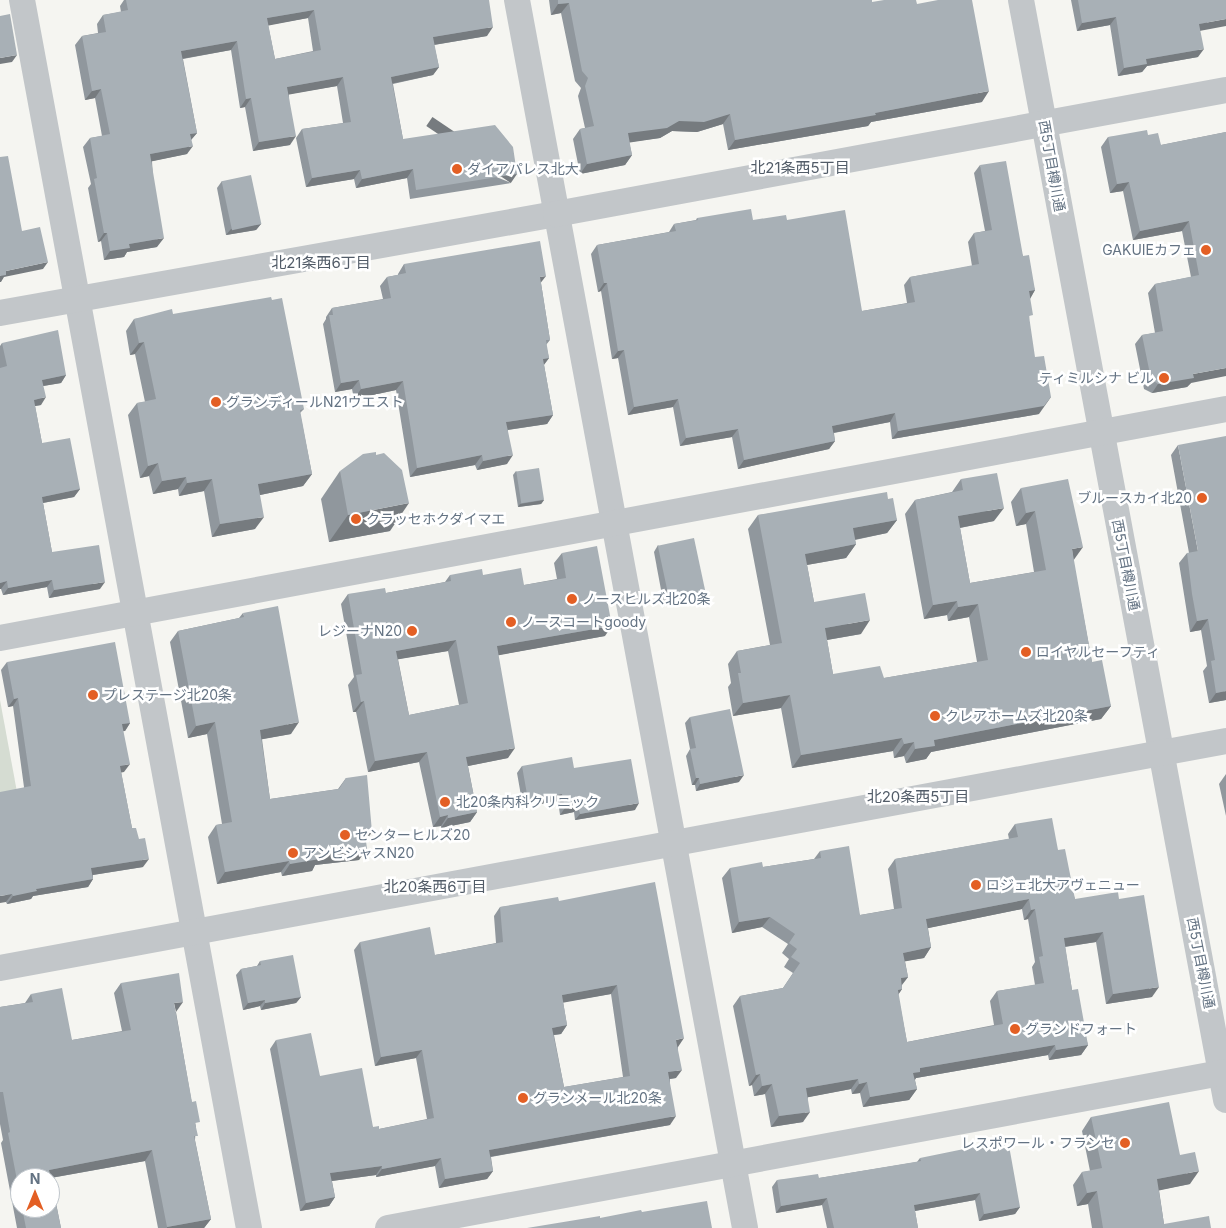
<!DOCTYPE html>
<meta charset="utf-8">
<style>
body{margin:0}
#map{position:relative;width:1226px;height:1228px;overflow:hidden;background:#f5f5f1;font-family:Inter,"Noto Sans JP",sans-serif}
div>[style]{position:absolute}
.green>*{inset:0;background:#d5dcd2}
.minor>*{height:26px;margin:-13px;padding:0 13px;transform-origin:13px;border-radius:13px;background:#c2c6c9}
.wall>*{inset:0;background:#90979d}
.shaded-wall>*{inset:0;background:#767b7f;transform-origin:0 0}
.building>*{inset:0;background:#a8b0b6;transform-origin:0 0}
.dots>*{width:14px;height:14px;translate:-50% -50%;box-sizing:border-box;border:2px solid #fff;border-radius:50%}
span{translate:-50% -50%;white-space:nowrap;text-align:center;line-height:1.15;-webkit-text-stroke:5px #fff;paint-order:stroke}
.street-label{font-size:14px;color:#647383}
.poi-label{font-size:14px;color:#647383}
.left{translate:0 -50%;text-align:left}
.right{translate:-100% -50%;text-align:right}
.neighbourhood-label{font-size:15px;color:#525c68}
.north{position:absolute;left:10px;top:1168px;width:50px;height:50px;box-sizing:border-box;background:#fff;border:1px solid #c1c7cd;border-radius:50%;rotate:0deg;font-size:14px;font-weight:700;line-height:20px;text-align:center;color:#647383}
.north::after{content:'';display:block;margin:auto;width:18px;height:22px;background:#e35f24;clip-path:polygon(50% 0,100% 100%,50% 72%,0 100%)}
</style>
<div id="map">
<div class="green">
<div style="clip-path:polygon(0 700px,17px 792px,0 795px)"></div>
</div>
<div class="minor">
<div style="left:22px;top:0;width:1249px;rotate:79.53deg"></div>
<div style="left:517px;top:0;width:1249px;rotate:79.48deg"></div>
<div style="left:1021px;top:0;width:1119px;rotate:79.44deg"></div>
<div style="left:0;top:313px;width:565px;rotate:-10.1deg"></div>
<div style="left:556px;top:214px;width:681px;rotate:-10.49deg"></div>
<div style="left:0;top:638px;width:1247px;rotate:-10.58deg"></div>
<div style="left:0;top:968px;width:1247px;rotate:-10.49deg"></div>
<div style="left:388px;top:1228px;width:852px;rotate:-10.55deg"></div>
</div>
<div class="wall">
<div style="clip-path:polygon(evenodd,124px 0,489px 0,487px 36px,434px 45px,439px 67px,433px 75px,393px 84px,403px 139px,511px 183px,410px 199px,407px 178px,356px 188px,354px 179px,306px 187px,296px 138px,302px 129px,343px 123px,337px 86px,289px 94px,290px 145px,253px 151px,245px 107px,240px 108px,231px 50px,183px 59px,197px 133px,191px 140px,187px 154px,152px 161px,157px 247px,127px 252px,124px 257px,104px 260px,101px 241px,98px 242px,88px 188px,91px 184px,83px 147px,90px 138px,102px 136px,95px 98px,85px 100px,75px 45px,82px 36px,98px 33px,97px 24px,103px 15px,121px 12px,120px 6px,124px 0,308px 18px,313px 51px,275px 59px,268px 25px,308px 18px)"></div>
<div style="clip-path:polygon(549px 0,872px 0,872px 2px,917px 4px,982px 102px,871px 122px,868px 126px,728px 150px,723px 124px,697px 132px,672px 131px,660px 138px,629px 142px,632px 155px,625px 165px,580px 174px,573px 139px,580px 129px,585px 128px,578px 96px,581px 88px,575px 81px,561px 13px,551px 15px)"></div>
<div style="clip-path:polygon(1071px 0,1226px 0,1200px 31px,1198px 57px,1147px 66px,1142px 72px,1118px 76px,1110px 25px,1077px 31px)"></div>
<div style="clip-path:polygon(1226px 132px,1191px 383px,1187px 387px,1152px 393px,1144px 389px,1135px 344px,1142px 335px,1155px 333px,1148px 293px,1155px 284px,1191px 277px,1182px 231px,1133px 240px,1123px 191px,1110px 193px,1101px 147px,1108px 137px,1148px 135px,1161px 145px)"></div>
<div style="clip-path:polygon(980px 165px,1023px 256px,1035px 290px,1030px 298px,1029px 321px,1039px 414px,892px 439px,890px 422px,834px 433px,835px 441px,829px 449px,738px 469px,732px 437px,680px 446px,673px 407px,628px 415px,618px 358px,612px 359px,601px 291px,598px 292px,591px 254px,597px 245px,669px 232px,674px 224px,696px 220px,697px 218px,753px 220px,787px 220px,862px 311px,907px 303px,904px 285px,910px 277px,972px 266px,968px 242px,974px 233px,985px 231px,974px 173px)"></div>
<div style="clip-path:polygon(222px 181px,261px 224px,256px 230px,226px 235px,217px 188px)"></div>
<div style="clip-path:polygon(404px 264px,541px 283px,550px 340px,546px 345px,549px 358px,544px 365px,553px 415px,547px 424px,508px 430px,507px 464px,477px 470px,475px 465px,410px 477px,396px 390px,354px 399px,352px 389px,335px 392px,323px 324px,326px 319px,326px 317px,332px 308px,383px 299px,380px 286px,387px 277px,398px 275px,398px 274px)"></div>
<div style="clip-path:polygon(173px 314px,304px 409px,300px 413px,312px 474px,303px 486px,260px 495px,255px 529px,212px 537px,204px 491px,179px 496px,178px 489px,153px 494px,149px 476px,140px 478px,128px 415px,137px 403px,145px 402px,135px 354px,130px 355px,126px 331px,134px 319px)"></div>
<div style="clip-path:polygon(2px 343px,66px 375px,61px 383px,43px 386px,41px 405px,35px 406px,42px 443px,80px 489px,74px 497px,43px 503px,52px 552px,100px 589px,49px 598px,47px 587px,3px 595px,1px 589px,0 589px,0 346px)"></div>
<div style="clip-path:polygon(1178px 445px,1226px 700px,1209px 703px,1203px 671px,1207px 666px,1201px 630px,1190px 632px,1179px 563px,1187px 553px,1189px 553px,1171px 455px)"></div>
<div style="clip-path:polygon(340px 471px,390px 531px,329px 542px,321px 499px)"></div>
<div style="clip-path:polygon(516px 471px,544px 500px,541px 504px,518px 507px,513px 475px)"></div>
<div style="clip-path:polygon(961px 479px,994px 521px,960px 528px,970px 583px,1034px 572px,1026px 524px,1016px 526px,1011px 502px,1021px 488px,1073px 560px,1092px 662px,1111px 706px,1101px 719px,931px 752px,926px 759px,906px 763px,904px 756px,894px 758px,893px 751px,792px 768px,781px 708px,733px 716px,728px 687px,731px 683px,728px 664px,737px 651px,770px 645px,748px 529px,758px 515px,888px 499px,897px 520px,887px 533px,855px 540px,856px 544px,846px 558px,807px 565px,814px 602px,861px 634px,827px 640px,833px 674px,884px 678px,977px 662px,969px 617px,948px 621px,947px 615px,924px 619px,905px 514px,915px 500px,952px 492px)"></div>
<div style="clip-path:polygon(658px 545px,700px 599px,664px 606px,654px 552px)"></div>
<div style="clip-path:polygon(evenodd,562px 553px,605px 636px,498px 655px,508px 758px,468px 766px,477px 812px,470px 822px,441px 828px,441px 826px,433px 827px,419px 762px,368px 772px,356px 712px,353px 712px,348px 685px,354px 677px,341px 604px,348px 594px,386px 593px,445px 582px,450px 575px,483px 575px,524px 585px,557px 579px,554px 563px,562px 553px,448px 651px,459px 705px,409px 715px,398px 659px,448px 651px)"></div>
<div style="clip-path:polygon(243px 613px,291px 734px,262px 739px,270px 799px,338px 789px,346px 778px,366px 840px,359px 860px,315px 865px,312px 871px,282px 876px,281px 872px,217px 884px,208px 837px,216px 825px,222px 824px,207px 734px,188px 738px,170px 642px,178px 631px,239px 618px)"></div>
<div style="clip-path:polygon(7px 662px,130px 723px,125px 731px,123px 731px,124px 772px,121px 772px,132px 828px,143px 867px,93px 875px,93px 879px,88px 887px,33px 896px,31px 899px,7px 904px,6px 902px,24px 787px,13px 706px,8px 707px,1px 670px)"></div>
<div style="clip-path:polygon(690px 717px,739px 782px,696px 791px,695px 785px,692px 785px,686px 756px,690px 749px,685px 723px)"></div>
<div style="clip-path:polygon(522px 766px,574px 768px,635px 810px,575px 820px,574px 812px,560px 815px,558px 801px,523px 807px,517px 773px)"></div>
<div style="clip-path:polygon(1226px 774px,1226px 816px,1219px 784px)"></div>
<div style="clip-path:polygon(evenodd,1015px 824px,1058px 850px,1075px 899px,1119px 899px,1152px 997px,1106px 1004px,1096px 942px,1065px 947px,1072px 990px,1088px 1045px,1081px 1055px,1049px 1060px,1048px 1055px,916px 1078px,915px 1080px,917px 1089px,909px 1100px,863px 1107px,860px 1093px,852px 1094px,851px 1089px,808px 1097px,803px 1122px,771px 1127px,765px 1094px,754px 1096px,752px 1085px,749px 1086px,733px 1006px,740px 996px,783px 988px,793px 973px,784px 967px,789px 959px,782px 953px,788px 944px,762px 927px,732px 933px,722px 878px,730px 868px,763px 867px,814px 859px,820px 851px,860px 915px,894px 909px,888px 869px,895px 859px,1009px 839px,1008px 834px,1015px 824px,1022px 909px,1024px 920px,1028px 919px,1035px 962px,1032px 967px,1035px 985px,997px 991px,990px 1001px,994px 1025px,907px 1042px,898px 995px,902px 989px,902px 985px,908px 977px,905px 961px,924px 958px,931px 947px,928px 928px,1022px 909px)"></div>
<div style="clip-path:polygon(evenodd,559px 901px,678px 1047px,676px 1078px,670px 1079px,670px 1125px,491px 1157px,493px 1171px,487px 1179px,439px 1188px,435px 1166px,376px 1177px,376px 1175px,332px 1181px,335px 1197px,329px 1206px,300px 1211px,270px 1049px,276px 1040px,320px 1076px,373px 1127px,379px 1129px,427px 1119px,416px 1058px,375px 1066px,354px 950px,360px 942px,435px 955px,496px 943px,494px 916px,500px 907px,559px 901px,611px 994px,623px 1077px,564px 1087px,554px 1035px,561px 1034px,567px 1025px,563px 1002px,611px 994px)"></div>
<div style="clip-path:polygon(260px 961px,301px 997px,296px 1003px,261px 1010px,260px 1006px,243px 1010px,236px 975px,241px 969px,257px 966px)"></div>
<div style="clip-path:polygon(evenodd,121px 983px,176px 1012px,196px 1127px,195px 1140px,211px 1219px,204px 1228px,158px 1228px,145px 1161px,51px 1178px,61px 1228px,17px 1228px,1px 1143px,3px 1140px,0 1124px,0 1007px,25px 1003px,31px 994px,72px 1040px,122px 1031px,114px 993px,121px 983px,20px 1178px,50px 1208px,20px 1208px,20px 1178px)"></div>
<div style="clip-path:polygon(1091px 1117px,1180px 1155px,1190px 1184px,1159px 1190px,1164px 1224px,1211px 1228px,1092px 1228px,1088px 1204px,1077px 1206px,1073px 1185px,1082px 1172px,1090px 1171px,1082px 1131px)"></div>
<div style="clip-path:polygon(920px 1158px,1020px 1207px,1015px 1214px,979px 1221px,975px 1200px,915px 1211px,918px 1228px,827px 1228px,822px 1205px,776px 1213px,772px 1187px,777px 1180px,819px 1178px,917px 1162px)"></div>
</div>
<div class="shaded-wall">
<div style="clip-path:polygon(569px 3px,561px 13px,551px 15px,558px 4px)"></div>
<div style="clip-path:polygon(314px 10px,308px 18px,261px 27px,267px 18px)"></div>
<div style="clip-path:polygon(1116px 17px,1110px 25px,1077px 31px,1082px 23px)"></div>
<div style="clip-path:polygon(1226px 19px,1226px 26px,1194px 32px,1199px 24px)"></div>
<div style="clip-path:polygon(493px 27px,487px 36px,427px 46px,433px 37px)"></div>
<div style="clip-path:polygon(237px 41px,231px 50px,175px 60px,181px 51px)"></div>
<div style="clip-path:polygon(1204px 49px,1198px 57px,1147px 66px,1142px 72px,1118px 76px,1124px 68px,1146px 59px)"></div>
<div style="clip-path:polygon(17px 55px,12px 62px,0 64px,0 58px)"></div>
<div style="clip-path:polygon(439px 67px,433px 75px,385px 85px,391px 77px)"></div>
<div style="clip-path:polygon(343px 77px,337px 86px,281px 96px,287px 87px)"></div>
<div style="clip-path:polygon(101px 89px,95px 98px,85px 100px,92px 91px)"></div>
<div style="clip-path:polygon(989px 91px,982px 102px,871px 122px,868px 126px,728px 150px,735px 140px)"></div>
<div style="clip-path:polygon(251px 98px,245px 107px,240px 108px,246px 99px)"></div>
<div style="clip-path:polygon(730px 114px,723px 124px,697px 132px,672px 131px,660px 138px,620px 144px,628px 133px,679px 121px)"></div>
<div style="clip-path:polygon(197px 133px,190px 141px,190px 134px)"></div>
<div style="clip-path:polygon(296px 136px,290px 145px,253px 151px,259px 142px)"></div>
<div style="clip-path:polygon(193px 146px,187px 154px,144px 163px,150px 154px)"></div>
<div style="clip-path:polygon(632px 155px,625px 165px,580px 174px,587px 164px)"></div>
<div style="clip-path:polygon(413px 169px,407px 178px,356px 188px,362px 179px)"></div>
<div style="clip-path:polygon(360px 170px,354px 179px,306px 187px,312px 178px)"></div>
<div style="left:517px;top:174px;width:11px;height:102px;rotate:124deg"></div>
<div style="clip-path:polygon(1129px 182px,1123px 191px,1110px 193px,1117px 184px)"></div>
<div style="clip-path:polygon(1189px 221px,1182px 231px,1133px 240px,1140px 231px)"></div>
<div style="clip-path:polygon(261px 224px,256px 230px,226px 235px,231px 229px)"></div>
<div style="clip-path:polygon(104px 233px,107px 233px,101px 241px,98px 242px)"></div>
<div style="clip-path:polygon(164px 238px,157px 247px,127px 252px,124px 257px,104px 260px,110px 251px,129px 244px)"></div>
<div style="clip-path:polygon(48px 262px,43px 269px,4px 277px,1px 282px,0 282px,0 276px,6px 271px)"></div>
<div style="clip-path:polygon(546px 276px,539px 285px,540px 277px)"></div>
<div style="clip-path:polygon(604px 283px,607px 283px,601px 291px,598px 292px)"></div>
<div style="clip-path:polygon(1035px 290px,1030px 299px,1029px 291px)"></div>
<div style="clip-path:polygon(144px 342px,135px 354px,130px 355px,139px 343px)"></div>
<div style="clip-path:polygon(624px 350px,618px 358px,612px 359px,618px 351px)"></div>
<div style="clip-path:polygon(549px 358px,542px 367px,543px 359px)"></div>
<div style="clip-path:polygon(1226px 368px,1226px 376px,1191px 383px,1187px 387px,1152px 393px,1158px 384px,1193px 374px)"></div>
<div style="clip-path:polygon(66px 375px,61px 383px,37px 387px,42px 380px)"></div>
<div style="clip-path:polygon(359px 380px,352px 389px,335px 392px,341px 383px)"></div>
<div style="clip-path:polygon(403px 381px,396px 390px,354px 399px,361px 389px)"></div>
<div style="clip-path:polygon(46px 397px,41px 405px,29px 407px,34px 400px)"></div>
<div style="clip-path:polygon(1051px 397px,1039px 414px,892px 439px,898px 431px)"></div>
<div style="clip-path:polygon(678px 399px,673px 407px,628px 415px,634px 407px)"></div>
<div style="clip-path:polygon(895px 413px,890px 422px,827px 434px,832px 426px)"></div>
<div style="clip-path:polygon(553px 415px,547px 424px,500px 431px,506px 422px)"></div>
<div style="clip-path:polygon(738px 429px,732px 437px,680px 446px,686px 438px)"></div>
<div style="clip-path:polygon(835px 441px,829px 449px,738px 469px,744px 460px)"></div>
<div style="clip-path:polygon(482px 455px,475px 465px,410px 477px,417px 468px)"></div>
<div style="clip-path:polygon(513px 455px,507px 464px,477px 470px,483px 461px)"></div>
<div style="clip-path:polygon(158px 463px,149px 476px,140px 478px,148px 466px)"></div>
<div style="clip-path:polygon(312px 474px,303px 486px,250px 497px,258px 484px)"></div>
<div style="clip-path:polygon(186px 477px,178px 489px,153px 494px,162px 481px)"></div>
<div style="clip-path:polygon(212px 479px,204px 491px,179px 496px,187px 483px)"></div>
<div style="clip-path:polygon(80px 489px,74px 497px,37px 504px,42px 497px)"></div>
<div style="clip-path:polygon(544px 500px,541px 504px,518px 507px,520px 504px)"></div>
<div style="clip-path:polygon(409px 503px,390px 531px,329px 542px,348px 515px)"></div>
<div style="clip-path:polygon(1004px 508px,994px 521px,949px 530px,958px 516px)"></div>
<div style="clip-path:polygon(1035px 511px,1026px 524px,1016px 526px,1026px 513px)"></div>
<div style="clip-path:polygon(264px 517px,255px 529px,212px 537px,220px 524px)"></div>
<div style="clip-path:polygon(897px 520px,887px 533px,843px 542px,853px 528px)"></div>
<div style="clip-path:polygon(856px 544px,846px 558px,795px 567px,805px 554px)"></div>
<div style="clip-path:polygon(1083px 547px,1073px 561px,1072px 549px)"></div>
<div style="clip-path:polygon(52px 580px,47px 587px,3px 595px,8px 588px)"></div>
<div style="clip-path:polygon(7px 581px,1px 589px,0 589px,0 583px)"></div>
<div style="clip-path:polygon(105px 582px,100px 589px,49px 598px,54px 590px)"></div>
<div style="clip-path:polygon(705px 592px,700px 599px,664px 606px,669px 599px)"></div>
<div style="clip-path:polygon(957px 601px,947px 615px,924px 619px,933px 605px)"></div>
<div style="clip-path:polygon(978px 604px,969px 617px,948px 621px,958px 607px)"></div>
<div style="clip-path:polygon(1208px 619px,1201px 630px,1190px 632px,1197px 621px)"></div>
<div style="clip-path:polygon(870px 620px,861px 634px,815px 642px,825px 628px)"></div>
<div style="clip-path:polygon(612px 626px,605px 636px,489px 657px,497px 646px)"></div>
<div style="clip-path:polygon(456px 640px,448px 651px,388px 661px,396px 651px)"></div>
<div style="clip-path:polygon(1226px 691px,1226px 700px,1209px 703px,1216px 693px)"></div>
<div style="clip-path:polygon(790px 695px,781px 708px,733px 716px,743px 703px)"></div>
<div style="clip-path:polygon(18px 698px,13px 706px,8px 707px,14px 699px)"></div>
<div style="clip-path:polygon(364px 701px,356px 712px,353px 712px,361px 702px)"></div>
<div style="clip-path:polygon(1111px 706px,1101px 719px,931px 752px,926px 759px,906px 763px,915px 749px,934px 740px)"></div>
<div style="clip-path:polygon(215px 722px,207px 734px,188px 738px,196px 726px)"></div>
<div style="clip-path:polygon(299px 722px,291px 734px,252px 741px,260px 730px)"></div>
<div style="clip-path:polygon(130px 723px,125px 731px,116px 732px,122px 724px)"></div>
<div style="clip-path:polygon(902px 738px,893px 751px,792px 768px,801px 755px)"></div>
<div style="clip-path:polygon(914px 742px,904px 756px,894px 758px,904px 744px)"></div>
<div style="clip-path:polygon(515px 748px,508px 758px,458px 768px,466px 757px)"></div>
<div style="clip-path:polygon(427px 752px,419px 762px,368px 772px,375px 761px)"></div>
<div style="clip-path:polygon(130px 764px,124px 772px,114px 774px,120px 766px)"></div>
<div style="clip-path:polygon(744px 775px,739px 782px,696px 791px,700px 784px)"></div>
<div style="clip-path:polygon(696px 778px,699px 778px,695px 785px,692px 785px)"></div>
<div style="clip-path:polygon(562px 794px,558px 801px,523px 807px,528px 800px)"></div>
<div style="clip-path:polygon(639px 803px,635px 810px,575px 820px,580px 814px)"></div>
<div style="clip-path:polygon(578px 806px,574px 812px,560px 815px,565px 808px)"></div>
<div style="clip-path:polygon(477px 812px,470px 822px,441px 828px,448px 818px)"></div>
<div style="clip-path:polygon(448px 815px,441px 826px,433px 827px,440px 817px)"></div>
<div style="clip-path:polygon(372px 832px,364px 844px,365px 833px)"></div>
<div style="clip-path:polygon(367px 849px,359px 860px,315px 865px,312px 871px,282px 876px,290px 864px,319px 854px)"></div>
<div style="clip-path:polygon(149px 859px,143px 867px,86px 876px,91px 868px)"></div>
<div style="clip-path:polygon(289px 861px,281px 872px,217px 884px,225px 872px)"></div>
<div style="clip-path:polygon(93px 879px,88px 887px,33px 896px,31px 899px,7px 904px,13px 896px,36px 889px)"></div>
<div style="clip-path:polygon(12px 894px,6px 902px,0 903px,0 896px)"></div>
<div style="clip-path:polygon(1029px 899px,1022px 909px,919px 930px,926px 919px)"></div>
<div style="clip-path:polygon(1035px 909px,1028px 919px,1024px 920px,1031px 910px)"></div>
<div style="clip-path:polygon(770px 917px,762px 927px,732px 933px,739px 922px)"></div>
<div style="clip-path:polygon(1103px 932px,1096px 942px,1056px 948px,1064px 938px)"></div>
<div style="clip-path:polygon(931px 947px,924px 958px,896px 963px,903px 953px)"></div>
<div style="clip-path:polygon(908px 977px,900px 987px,901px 978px)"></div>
<div style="clip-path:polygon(617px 985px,611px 994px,556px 1004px,562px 995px)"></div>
<div style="clip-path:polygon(1159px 987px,1152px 997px,1106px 1004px,1113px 994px)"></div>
<div style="clip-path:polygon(902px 989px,895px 999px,898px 990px)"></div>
<div style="clip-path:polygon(301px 997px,296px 1003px,261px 1010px,265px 1003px)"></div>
<div style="clip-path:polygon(265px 1000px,260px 1006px,243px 1010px,248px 1003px)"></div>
<div style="clip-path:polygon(183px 1002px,176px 1012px,174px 1003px)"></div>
<div style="clip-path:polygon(567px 1025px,561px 1034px,546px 1036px,552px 1028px)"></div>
<div style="clip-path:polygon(684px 1038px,678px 1047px,670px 1048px,676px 1040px)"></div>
<div style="clip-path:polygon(1055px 1045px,1048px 1055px,916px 1078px,913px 1082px,913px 1073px,920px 1068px)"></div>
<div style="clip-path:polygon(1088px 1045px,1081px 1055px,1049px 1060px,1056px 1050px)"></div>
<div style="clip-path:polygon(422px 1050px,416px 1058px,375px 1066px,381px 1057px)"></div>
<div style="clip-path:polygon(682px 1070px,676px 1078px,662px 1080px,668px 1072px)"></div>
<div style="clip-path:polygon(760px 1074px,752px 1085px,749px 1086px,756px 1075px)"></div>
<div style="clip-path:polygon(858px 1079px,851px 1089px,799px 1099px,806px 1088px)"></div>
<div style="clip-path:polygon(867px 1082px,860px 1093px,852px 1094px,859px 1084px)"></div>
<div style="clip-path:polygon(772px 1084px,765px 1094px,754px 1096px,762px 1086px)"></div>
<div style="clip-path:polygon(917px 1089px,909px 1100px,863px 1107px,870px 1097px)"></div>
<div style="clip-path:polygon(810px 1112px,803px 1122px,771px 1127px,779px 1116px)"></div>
<div style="clip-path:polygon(676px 1116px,670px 1125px,483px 1158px,489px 1150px)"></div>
<div style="clip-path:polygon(152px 1150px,145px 1161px,50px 1178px,49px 1170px)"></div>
<div style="clip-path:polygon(441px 1158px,435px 1166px,376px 1177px,382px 1169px)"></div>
<div style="clip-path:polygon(382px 1166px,376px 1175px,324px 1182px,330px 1173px)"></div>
<div style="clip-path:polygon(493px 1171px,487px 1179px,439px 1188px,445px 1179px)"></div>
<div style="clip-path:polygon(1199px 1171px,1190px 1184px,1147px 1193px,1157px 1179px)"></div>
<div style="clip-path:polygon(1097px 1191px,1088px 1204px,1077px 1206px,1087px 1193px)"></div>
<div style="clip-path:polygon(980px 1193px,975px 1200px,909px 1212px,914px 1205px)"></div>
<div style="clip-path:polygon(335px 1197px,329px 1206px,300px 1211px,306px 1203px)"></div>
<div style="clip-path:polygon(827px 1198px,822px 1205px,776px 1213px,781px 1206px)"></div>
<div style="clip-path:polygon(1020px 1207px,1015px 1214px,979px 1221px,984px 1214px)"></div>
<div style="clip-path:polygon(211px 1219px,204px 1228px,167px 1228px,167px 1227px)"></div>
</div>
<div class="building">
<div style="clip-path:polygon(evenodd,126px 0,489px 0,493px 27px,433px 37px,439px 67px,391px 77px,403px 139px,495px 125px,513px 147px,517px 174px,416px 190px,413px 169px,362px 179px,360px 170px,312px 178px,302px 129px,351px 122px,343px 77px,287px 87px,296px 136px,259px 142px,251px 98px,246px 99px,237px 41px,181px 51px,197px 133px,190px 134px,193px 146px,150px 154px,164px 238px,129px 244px,130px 248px,110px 251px,107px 233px,104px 233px,94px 179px,97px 178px,90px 138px,110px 134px,101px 89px,92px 91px,82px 36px,106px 32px,103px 15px,128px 10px,126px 0,314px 10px,321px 50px,275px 59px,267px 18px,314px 10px)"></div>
<div style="clip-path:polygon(558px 0,872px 0,872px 2px,884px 0,916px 0,917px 4px,938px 0,972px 0,989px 91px,875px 113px,876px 115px,735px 140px,730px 114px,704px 122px,679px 121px,667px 128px,628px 133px,632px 155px,587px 164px,580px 129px,594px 126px,585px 86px,588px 78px,582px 71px,569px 3px,558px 4px)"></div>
<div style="clip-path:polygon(1078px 0,1226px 0,1226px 19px,1199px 24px,1204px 49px,1146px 59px,1147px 64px,1124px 68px,1116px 17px,1082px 23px)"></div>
<div style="clip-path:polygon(10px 14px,17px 55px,0 58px,0 16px)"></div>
<div style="clip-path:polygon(1147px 130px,1148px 135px,1158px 133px,1161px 145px,1226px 132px,1226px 368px,1193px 374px,1194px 378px,1158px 384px,1151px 379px,1142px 335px,1163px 331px,1155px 284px,1199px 275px,1189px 221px,1140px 231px,1129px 182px,1117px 184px,1108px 137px)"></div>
<div style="clip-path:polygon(8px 156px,22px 231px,40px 227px,48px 262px,6px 271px,6px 275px,0 276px,0 157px)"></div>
<div style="clip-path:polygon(1006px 161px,1023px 256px,1029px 255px,1035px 290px,1029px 291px,1033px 315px,1029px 316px,1035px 357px,1044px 356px,1051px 397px,1044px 406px,898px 431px,895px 413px,832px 426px,835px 441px,744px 460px,738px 429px,686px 438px,678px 399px,634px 407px,624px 350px,618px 351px,607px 283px,604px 283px,597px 245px,676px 231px,674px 224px,698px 220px,697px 218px,751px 209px,753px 220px,786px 215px,787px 220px,845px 210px,862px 311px,915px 302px,910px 277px,979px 264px,974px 233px,992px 230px,980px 165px)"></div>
<div style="left:251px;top:175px;width:50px;height:30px;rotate:78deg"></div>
<div style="clip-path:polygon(540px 241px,546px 276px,540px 277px,550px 340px,546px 340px,549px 358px,543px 359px,553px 415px,506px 422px,513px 455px,483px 461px,482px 455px,417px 468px,403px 381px,361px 389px,359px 380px,341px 383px,329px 315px,333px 315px,332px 308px,391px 298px,387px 277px,406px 273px,404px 264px)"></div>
<div style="clip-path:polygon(271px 297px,272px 300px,282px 298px,304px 409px,300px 410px,312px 474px,258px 484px,264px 517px,220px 524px,212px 479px,187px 483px,186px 477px,162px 481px,158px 463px,148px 466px,137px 403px,156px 399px,144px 342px,139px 343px,134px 319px,172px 309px,173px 314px)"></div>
<div style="clip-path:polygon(58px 330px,66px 375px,42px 380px,46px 397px,34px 400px,42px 443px,70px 438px,80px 489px,42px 497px,52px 552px,99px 545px,105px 582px,54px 590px,52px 580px,8px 588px,7px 581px,0 583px,0 368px,7px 366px,2px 343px)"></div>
<div style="clip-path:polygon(1226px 436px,1226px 691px,1216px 693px,1211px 661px,1215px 660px,1208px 619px,1197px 621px,1192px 594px,1187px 553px,1198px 551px,1178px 445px)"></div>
<div style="clip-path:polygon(376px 452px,376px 455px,384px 453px,402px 470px,409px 503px,348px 515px,340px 471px,363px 454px)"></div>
<div style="left:539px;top:468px;width:32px;height:23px;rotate:81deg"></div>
<div style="clip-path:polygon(997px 473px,1004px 508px,958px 516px,970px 583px,1046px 570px,1035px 511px,1026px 513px,1021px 488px,1068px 479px,1083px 547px,1072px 549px,1092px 662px,1102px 660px,1111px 706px,934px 740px,935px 746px,915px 749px,914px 742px,904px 744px,902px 738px,801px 755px,790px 695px,743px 703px,738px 673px,741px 673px,737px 651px,782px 643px,758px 515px,887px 492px,888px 499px,893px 498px,897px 520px,853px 528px,856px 544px,805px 554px,814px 602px,865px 593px,870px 620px,825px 628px,833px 674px,880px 666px,884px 678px,988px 660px,978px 604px,958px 607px,957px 601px,933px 605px,915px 500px,963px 490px,961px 479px)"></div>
<div style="left:694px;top:538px;width:55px;height:37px;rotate:78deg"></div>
<div style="clip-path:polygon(evenodd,597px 546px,612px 626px,497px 646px,515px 748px,466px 757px,477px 812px,448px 818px,448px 815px,440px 817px,427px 752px,375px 761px,364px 701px,361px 702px,356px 675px,362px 674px,348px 594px,385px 588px,386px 593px,451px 581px,450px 575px,482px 569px,483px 575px,521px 568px,524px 585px,566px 578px,562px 553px,597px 546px,456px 640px,468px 703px,409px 715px,396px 651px,456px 640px)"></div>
<div style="clip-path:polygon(278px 606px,299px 722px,260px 730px,270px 799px,339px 789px,346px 778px,367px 775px,372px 832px,365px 833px,367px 849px,319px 854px,320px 859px,290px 864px,289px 861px,225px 872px,216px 825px,232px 822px,215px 722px,196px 726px,178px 631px,244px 617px,243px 613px)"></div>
<div style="clip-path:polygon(115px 642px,130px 723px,122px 724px,130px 764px,120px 766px,132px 828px,136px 828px,139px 839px,145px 838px,149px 859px,91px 868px,93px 879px,36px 889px,37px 891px,13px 896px,12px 894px,0 896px,0 792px,31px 786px,18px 698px,14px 699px,7px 662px)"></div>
<div style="clip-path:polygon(730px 709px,744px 775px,700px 784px,699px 778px,696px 778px,690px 749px,696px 748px,690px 717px)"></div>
<div style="clip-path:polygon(572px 757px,574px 768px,631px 759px,639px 803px,580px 814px,578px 806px,565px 808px,562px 794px,528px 800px,522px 766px)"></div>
<div style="clip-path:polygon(evenodd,1052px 818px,1058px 850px,1065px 849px,1075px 899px,1118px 892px,1119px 899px,1144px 895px,1159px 987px,1113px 994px,1103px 932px,1064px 938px,1072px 990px,1078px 989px,1088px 1045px,1056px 1050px,1055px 1045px,920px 1068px,920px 1072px,913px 1073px,917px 1089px,870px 1097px,867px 1082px,859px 1084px,858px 1079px,806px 1088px,810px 1112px,779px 1116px,772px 1084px,762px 1086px,760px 1074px,756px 1075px,740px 996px,783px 988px,800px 963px,791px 957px,797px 949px,789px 943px,795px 934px,770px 917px,739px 922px,730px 868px,762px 862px,763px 867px,821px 858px,820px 851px,849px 846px,860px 915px,902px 908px,895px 859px,1018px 837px,1015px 824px,1052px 818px,1029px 899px,1031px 910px,1035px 909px,1043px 956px,1039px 957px,1044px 983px,997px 991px,1003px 1024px,907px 1042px,898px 990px,902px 989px,901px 978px,908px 977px,903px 953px,931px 947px,926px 919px,1029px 899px)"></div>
<div style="clip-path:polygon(evenodd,655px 882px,684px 1038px,676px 1040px,682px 1070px,668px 1072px,676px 1116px,489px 1150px,493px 1171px,445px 1179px,441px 1158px,382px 1169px,382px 1166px,330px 1173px,335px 1197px,306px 1203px,276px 1040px,311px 1033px,320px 1076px,362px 1068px,373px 1127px,379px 1126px,379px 1129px,434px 1118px,422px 1050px,381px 1057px,360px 942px,430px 927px,435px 955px,503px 942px,500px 907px,558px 897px,559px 901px,655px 882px,617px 985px,630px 1076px,564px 1087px,552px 1028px,567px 1025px,562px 995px,617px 985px)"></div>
<div style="clip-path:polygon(293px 955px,301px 997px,265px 1003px,265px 1000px,248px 1003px,241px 969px,261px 965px,260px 961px)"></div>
<div style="clip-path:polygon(179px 973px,183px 1002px,174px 1003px,192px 1102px,196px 1101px,200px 1122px,195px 1123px,198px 1136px,194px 1136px,211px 1219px,167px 1227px,152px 1150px,49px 1170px,61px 1228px,26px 1228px,22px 1208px,50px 1208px,50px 1178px,20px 1178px,20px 1196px,8px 1133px,10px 1132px,3px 1092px,0 1092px,0 1007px,33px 1002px,31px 994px,62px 988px,72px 1040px,131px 1030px,121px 983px)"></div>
<div style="clip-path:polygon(1169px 1102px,1180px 1155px,1195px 1152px,1199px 1171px,1157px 1179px,1164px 1224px,1209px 1216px,1211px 1228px,1103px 1228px,1097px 1191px,1087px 1193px,1082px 1172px,1102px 1168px,1091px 1117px)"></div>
<div style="clip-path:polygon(1008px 1140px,1020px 1207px,984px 1214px,980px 1193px,914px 1205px,918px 1228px,834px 1228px,827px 1198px,781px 1206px,777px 1180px,818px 1174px,819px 1178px,921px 1161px,920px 1158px)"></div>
<div style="clip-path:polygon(707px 1201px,712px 1228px,527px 1228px,600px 1216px,600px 1218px,641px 1210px,642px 1212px)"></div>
</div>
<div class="dots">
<div style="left:457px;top:169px;background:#e35f24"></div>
<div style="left:1206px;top:250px;background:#e35f24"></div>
<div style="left:1164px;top:378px;background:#e35f24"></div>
<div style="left:216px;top:402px;background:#e35f24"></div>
<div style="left:1202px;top:498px;background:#e35f24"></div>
<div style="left:356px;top:519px;background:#e35f24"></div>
<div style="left:572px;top:599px;background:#e35f24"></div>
<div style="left:511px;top:622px;background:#e35f24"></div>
<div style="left:412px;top:631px;background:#e35f24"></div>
<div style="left:1026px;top:652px;background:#e35f24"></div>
<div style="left:93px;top:695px;background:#e35f24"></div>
<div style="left:935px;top:716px;background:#e35f24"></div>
<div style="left:445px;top:802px;background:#e35f24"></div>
<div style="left:345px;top:835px;background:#e35f24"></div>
<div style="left:293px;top:853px;background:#e35f24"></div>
<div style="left:976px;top:885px;background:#e35f24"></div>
<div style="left:1015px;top:1029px;background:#e35f24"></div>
<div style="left:523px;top:1098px;background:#e35f24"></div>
<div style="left:1125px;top:1143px;background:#e35f24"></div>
</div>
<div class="street-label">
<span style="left:1052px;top:166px;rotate:80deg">西5丁目樽川通</span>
<span style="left:1126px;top:565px;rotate:79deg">西5丁目樽川通</span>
<span style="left:1201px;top:963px;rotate:79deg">西5丁目樽川通</span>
</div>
<div class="poi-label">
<span class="left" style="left:467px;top:169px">ダイアパレス北大</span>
<span class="right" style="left:1196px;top:250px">GAKUIEカフェ</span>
<span class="right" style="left:1154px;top:378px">ティミルシナ ビル</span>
<span class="left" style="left:226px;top:402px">グランディールN21ウエスト</span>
<span class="right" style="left:1192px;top:498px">ブルースカイ北20</span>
<span class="left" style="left:366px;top:519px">クラッセホクダイマエ</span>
<span class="left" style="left:582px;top:599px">ノースヒルズ北20条</span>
<span class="left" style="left:521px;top:622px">ノースコートgoody</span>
<span class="right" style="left:402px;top:631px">レジーナN20</span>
<span class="left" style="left:1036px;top:652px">ロイヤルセーフティ</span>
<span class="left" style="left:103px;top:695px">プレステージ北20条</span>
<span class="left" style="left:945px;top:716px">クレアホームズ北20条</span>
<span class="left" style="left:456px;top:802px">北20条内科クリニック</span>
<span class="left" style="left:355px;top:835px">センターヒルズ20</span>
<span class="left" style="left:303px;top:853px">アンビシャスN20</span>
<span class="left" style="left:986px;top:885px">ロジェ北大アヴェニュー</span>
<span class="left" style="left:1025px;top:1029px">グランドフォート</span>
<span class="left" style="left:533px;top:1098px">グランメール北20条</span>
<span class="right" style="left:1115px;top:1143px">レスポワール・フランセ</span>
</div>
<div class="neighbourhood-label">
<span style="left:800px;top:168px">北21条西5丁目</span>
<span style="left:321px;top:263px">北21条西6丁目</span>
<span style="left:918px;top:797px">北20条西5丁目</span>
<span style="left:435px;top:887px">北20条西6丁目</span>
</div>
<div class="north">N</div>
</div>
